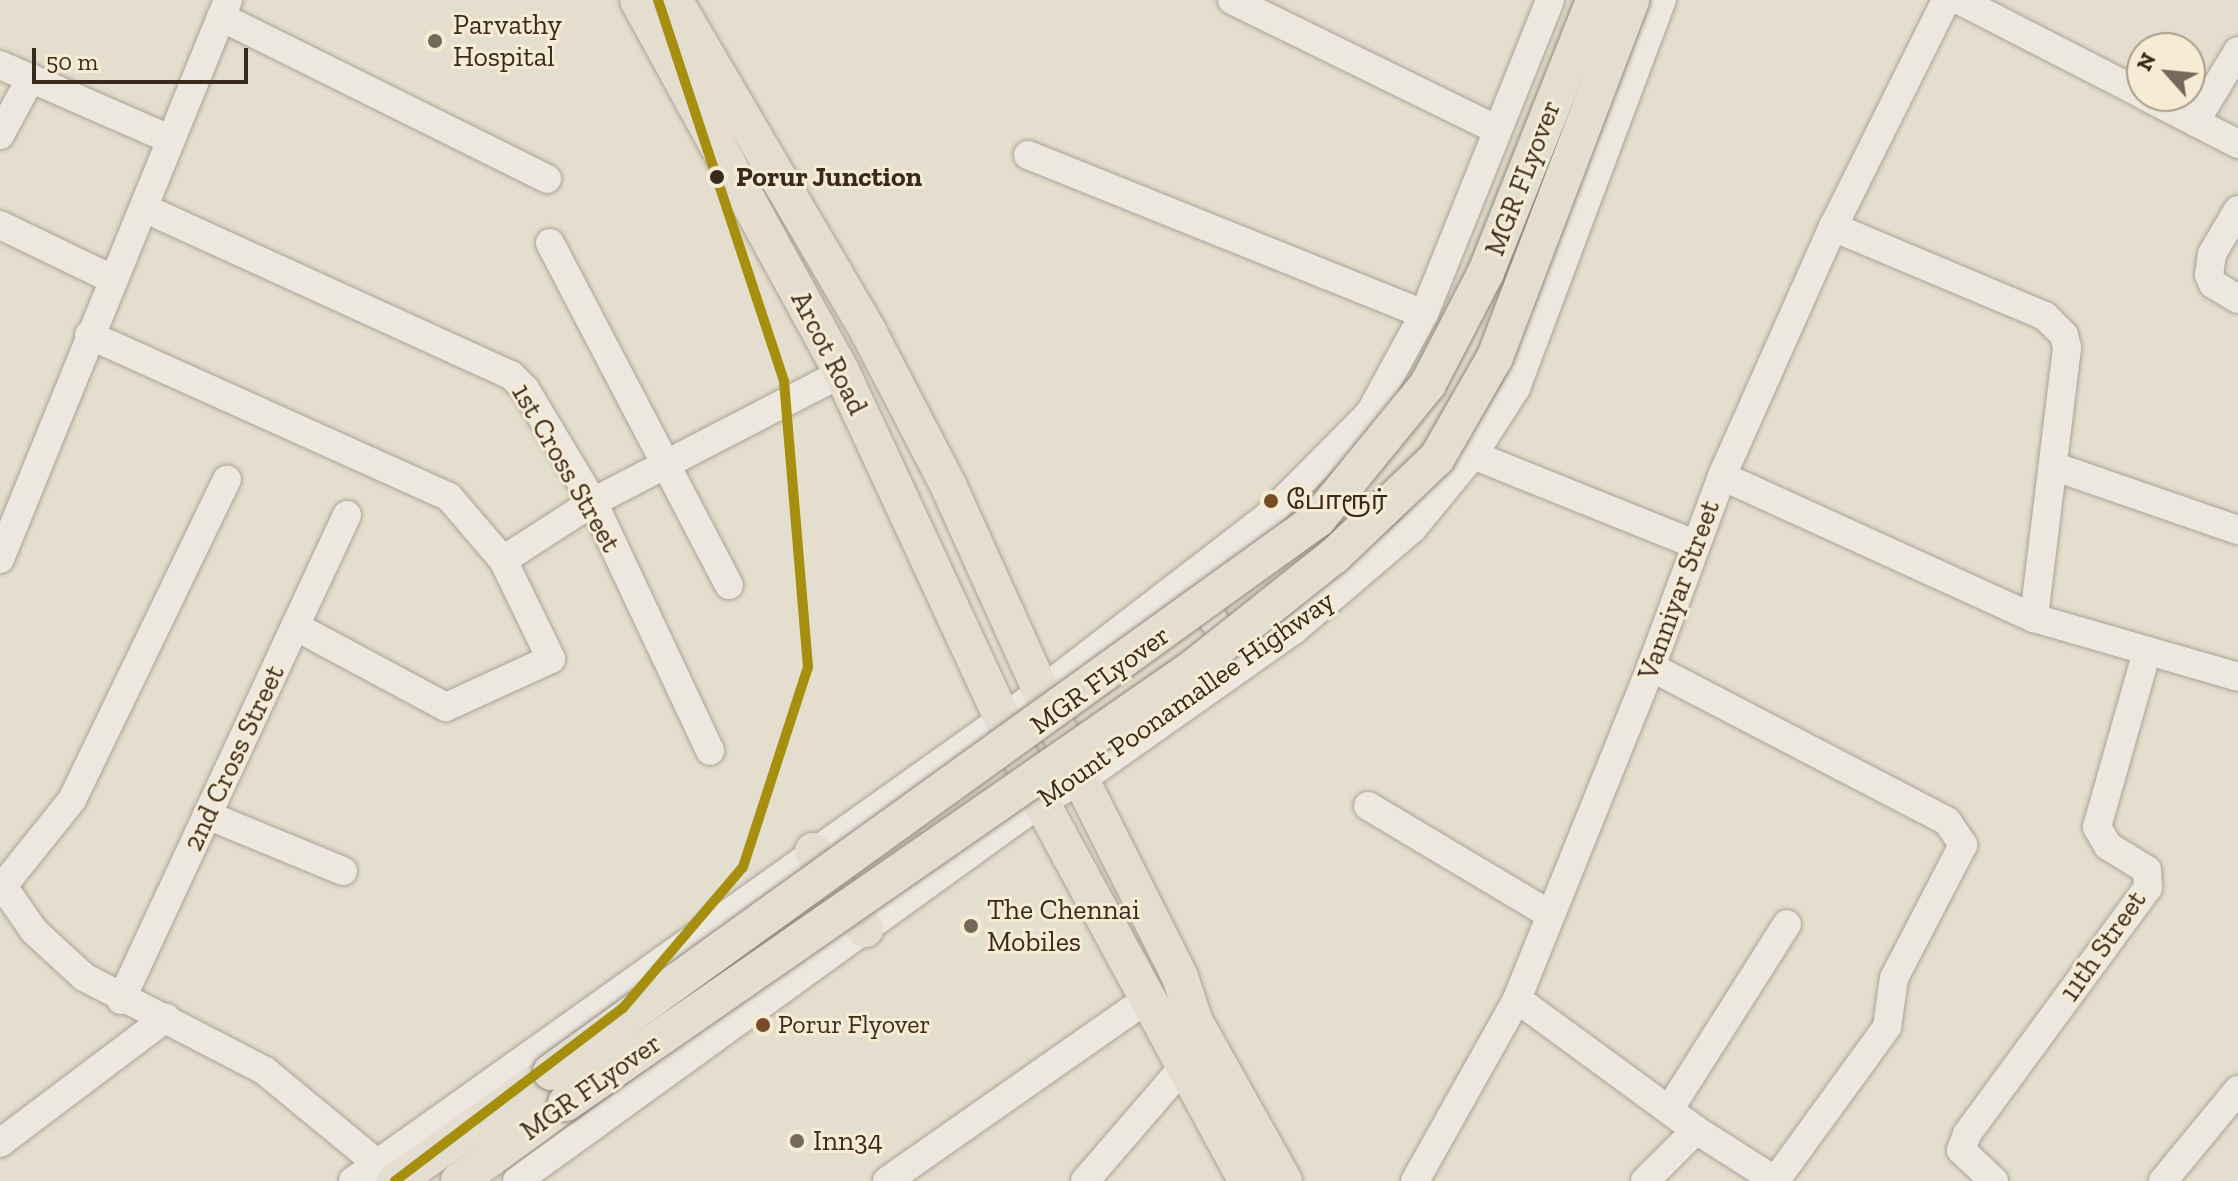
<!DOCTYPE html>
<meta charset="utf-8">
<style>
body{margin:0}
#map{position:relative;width:2238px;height:1181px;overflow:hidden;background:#e4dece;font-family:"Zilla Slab","Noto Sans Tamil",serif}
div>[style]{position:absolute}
.roads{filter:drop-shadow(0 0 2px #aaa396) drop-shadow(0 0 2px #aaa396)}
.minor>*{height:28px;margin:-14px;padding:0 14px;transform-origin:14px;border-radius:14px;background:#ece8df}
.major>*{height:36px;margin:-18px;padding:0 18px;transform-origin:18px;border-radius:18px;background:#e4ded1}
.bridges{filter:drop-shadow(0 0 2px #8f887d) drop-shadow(0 0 2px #8f887d)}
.major-bridge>*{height:36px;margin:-18px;padding:0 18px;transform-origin:18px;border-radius:18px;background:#e4ded1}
.metro-1>*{height:10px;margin:-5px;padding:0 5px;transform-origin:5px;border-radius:5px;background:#a68e0e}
.dots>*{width:22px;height:22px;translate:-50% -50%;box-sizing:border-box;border:4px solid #f6ebd3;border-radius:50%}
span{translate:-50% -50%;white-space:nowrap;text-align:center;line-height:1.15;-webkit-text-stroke:6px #f6ebd3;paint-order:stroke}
.bus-label{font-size:26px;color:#392a1e}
.left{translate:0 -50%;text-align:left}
.poi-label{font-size:28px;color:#392a1e}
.stop-label{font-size:28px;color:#392a1e;font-weight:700}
.street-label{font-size:28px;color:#392a1e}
.north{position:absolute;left:2126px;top:32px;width:80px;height:80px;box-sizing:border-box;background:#f6ebd3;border:2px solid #aa9e8b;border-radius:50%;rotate:297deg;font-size:22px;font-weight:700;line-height:32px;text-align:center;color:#392a1e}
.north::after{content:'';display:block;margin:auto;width:28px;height:36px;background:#75695c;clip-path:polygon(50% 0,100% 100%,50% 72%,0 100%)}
.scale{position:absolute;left:32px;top:48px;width:216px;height:36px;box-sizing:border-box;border:4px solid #392a1e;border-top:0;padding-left:10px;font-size:24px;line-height:28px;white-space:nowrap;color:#392a1e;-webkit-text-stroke:6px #f6ebd3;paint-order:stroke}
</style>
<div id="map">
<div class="roads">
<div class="minor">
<div style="left:1232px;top:0;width:295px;rotate:26.1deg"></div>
<div style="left:1959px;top:0;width:206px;rotate:27.2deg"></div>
<div style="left:221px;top:17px;width:364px;rotate:26.4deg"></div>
<div style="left:0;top:65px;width:184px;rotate:23.6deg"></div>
<div style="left:2145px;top:96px;width:105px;rotate:27.3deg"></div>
<div style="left:2195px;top:122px;width:83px;rotate:-58.8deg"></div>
<div style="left:0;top:135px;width:65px;rotate:-61.5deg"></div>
<div style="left:1028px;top:155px;width:427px;rotate:21.9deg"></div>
<div style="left:146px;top:209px;width:401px;rotate:24.5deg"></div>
<div style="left:511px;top:375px;width:20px;rotate:45deg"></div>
<div style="left:525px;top:389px;width:132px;rotate:59deg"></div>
<div style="left:593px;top:502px;width:275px;rotate:64.8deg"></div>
<div style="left:2238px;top:210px;width:51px;rotate:120.6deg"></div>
<div style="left:2212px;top:254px;width:21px;rotate:98deg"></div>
<div style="left:2209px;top:275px;width:10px;rotate:66deg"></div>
<div style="left:2213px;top:284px;width:29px;rotate:31deg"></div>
<div style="left:0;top:225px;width:124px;rotate:25.7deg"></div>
<div style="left:1833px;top:227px;width:230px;rotate:22.8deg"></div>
<div style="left:2045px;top:316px;width:27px;rotate:45deg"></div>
<div style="left:2064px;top:335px;width:13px;rotate:77deg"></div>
<div style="left:2067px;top:348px;width:272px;rotate:97deg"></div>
<div style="left:550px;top:243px;width:386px;rotate:62.4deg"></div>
<div style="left:89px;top:335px;width:395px;rotate:24.2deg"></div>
<div style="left:449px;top:497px;width:83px;rotate:49.4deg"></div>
<div style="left:503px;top:560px;width:110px;rotate:64.1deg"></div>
<div style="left:551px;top:659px;width:115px;rotate:155.4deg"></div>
<div style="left:446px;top:707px;width:171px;rotate:-151.8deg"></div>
<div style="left:1473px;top:455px;width:238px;rotate:21.9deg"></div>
<div style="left:2053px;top:466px;width:196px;rotate:19.1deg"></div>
<div style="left:1722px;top:476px;width:343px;rotate:24.5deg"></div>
<div style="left:2034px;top:618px;width:212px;rotate:16.1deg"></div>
<div style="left:0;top:559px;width:604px;rotate:-67.81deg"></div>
<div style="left:503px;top:560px;width:107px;rotate:-32.8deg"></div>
<div style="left:593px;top:502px;width:280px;rotate:-27.4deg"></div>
<div style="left:1190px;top:586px;width:86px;rotate:55.4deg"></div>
<div style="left:1651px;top:667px;width:334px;rotate:27.5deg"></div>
<div style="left:1947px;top:821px;width:29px;rotate:56deg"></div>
<div style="left:1963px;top:845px;width:150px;rotate:117.4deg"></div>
<div style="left:1894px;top:978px;width:49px;rotate:98.1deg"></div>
<div style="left:1887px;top:1027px;width:189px;rotate:126deg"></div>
<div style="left:1368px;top:806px;width:211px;rotate:30.8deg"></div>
<div style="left:207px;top:815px;width:147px;rotate:22.4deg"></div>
<div style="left:0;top:882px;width:60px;rotate:55.2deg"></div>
<div style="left:34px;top:931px;width:68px;rotate:42.6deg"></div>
<div style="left:84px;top:977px;width:204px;rotate:27.4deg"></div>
<div style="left:265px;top:1071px;width:146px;rotate:39.5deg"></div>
<div style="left:3px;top:886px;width:110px;rotate:-51.3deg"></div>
<div style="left:72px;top:800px;width:356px;rotate:-64.2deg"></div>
<div style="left:1517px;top:999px;width:222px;rotate:36.2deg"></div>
<div style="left:1696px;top:1130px;width:95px;rotate:32.5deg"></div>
<div style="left:121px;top:1000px;width:535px;rotate:-65.02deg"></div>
<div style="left:1669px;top:1110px;width:220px;rotate:-57.6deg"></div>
<div style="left:0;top:1143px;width:208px;rotate:-37deg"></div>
<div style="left:353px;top:1181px;width:845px;rotate:-35.46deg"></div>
<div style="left:1041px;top:691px;width:284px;rotate:-37.6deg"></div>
<div style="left:1266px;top:518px;width:148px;rotate:-45.3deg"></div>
<div style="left:1370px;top:413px;width:113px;rotate:-61.4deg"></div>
<div style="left:1424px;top:314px;width:338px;rotate:-68.1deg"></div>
<div style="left:517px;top:1181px;width:647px;rotate:-35.88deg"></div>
<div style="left:1041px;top:802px;width:46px;rotate:-28.8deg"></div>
<div style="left:1081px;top:780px;width:262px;rotate:-35.2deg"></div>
<div style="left:1295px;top:629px;width:154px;rotate:-40.5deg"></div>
<div style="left:1412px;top:529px;width:96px;rotate:-50.5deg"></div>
<div style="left:1473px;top:455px;width:80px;rotate:-57.3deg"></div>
<div style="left:1516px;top:388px;width:415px;rotate:-69.4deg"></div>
<div style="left:887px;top:1181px;width:317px;rotate:-35deg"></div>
<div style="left:1085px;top:1181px;width:153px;rotate:-49.2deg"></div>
<div style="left:1415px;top:1181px;width:209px;rotate:-60.7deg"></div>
<div style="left:1517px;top:999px;width:358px;rotate:-68deg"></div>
<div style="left:1651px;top:667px;width:204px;rotate:-69.6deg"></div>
<div style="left:1722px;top:476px;width:273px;rotate:-66deg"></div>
<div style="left:1833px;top:227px;width:254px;rotate:-63.5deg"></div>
<div style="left:1645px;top:1181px;width:72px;rotate:-45deg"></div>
<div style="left:1994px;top:1181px;width:45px;rotate:-136.8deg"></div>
<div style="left:1961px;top:1150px;width:17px;rotate:-69deg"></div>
<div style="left:1967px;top:1134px;width:305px;rotate:-53.7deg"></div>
<div style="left:2148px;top:888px;width:18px;rotate:-93deg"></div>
<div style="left:2147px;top:870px;width:46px;rotate:-148.4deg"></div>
<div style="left:2108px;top:846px;width:22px;rotate:-120deg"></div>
<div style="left:2097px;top:827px;width:183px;rotate:-74.1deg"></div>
<div style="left:2163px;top:1181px;width:118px;rotate:-50.5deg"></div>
</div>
<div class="major">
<div style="left:638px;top:0;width:425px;rotate:61.3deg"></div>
<div style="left:842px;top:373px;width:473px;rotate:65.1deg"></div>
<div style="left:1041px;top:802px;width:431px;rotate:61.5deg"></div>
<div style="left:674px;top:0;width:386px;rotate:59.6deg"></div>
<div style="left:869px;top:333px;width:174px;rotate:62.5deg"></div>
<div style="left:949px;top:487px;width:321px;rotate:65.7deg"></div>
<div style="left:1081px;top:780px;width:220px;rotate:63.3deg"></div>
<div style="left:1180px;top:977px;width:47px;rotate:71.6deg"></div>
<div style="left:1195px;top:1022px;width:182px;rotate:60.8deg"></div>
<div style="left:813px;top:851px;width:94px;rotate:56.3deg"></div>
<div style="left:396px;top:1181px;width:189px;rotate:-35.1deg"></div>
<div style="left:459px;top:1181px;width:132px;rotate:-36.1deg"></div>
</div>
</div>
<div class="bridges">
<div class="major-bridge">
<div style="left:551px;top:1072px;width:946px;rotate:-35.79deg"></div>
<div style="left:1318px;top:519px;width:174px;rotate:-50.8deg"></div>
<div style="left:1428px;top:384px;width:126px;rotate:-62.6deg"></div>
<div style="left:1486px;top:272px;width:293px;rotate:-68.3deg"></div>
<div style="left:566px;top:1103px;width:763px;rotate:-34.75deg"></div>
<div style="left:1193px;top:668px;width:180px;rotate:-38.5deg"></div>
<div style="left:1334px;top:556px;width:142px;rotate:-43.6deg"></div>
<div style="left:1437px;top:458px;width:116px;rotate:-60.1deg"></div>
<div style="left:1495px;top:357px;width:382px;rotate:-69.1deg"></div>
</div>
</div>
<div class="metro-1">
<div style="left:395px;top:1181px;width:286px;rotate:-37.2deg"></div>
<div style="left:623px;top:1008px;width:185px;rotate:-49.6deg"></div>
<div style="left:743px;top:867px;width:210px;rotate:-72deg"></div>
<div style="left:808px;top:667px;width:287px;rotate:-94.8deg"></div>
<div style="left:784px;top:381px;width:401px;rotate:-108.3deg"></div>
</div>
<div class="dots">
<div style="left:435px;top:41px;background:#75695c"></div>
<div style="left:717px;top:177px;background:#392a1e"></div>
<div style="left:1271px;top:501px;background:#7a4b2a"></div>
<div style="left:971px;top:926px;background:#75695c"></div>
<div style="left:763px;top:1025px;background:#7a4b2a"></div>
<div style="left:797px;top:1141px;background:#75695c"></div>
</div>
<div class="bus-label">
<span class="left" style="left:1286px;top:501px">போரூர்</span>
<span class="left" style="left:778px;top:1025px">Porur Flyover</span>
</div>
<div class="poi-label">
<span class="left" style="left:453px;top:41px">Parvathy<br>Hospital</span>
<span class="left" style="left:987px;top:926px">The Chennai<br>Mobiles</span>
<span class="left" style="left:813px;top:1141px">Inn34</span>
</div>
<div class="stop-label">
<span class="left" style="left:736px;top:177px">Porur Junction</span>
</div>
<div class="street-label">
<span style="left:1523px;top:178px;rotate:-69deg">MGR FLyover</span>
<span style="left:829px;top:353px;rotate:63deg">Arcot Road</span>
<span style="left:566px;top:468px;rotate:60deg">1st Cross Street</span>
<span style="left:1679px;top:590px;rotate:-70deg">Vanniyar Street</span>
<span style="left:1100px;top:680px;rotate:-36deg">MGR FLyover</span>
<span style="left:1186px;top:699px;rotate:-35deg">Mount Poonamallee Highway</span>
<span style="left:234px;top:758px;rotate:-65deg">2nd Cross Street</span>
<span style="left:2103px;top:946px;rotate:-55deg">11th Street</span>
<span style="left:591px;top:1087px;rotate:-35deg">MGR FLyover</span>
</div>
<div class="north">N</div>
<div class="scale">50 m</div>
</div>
